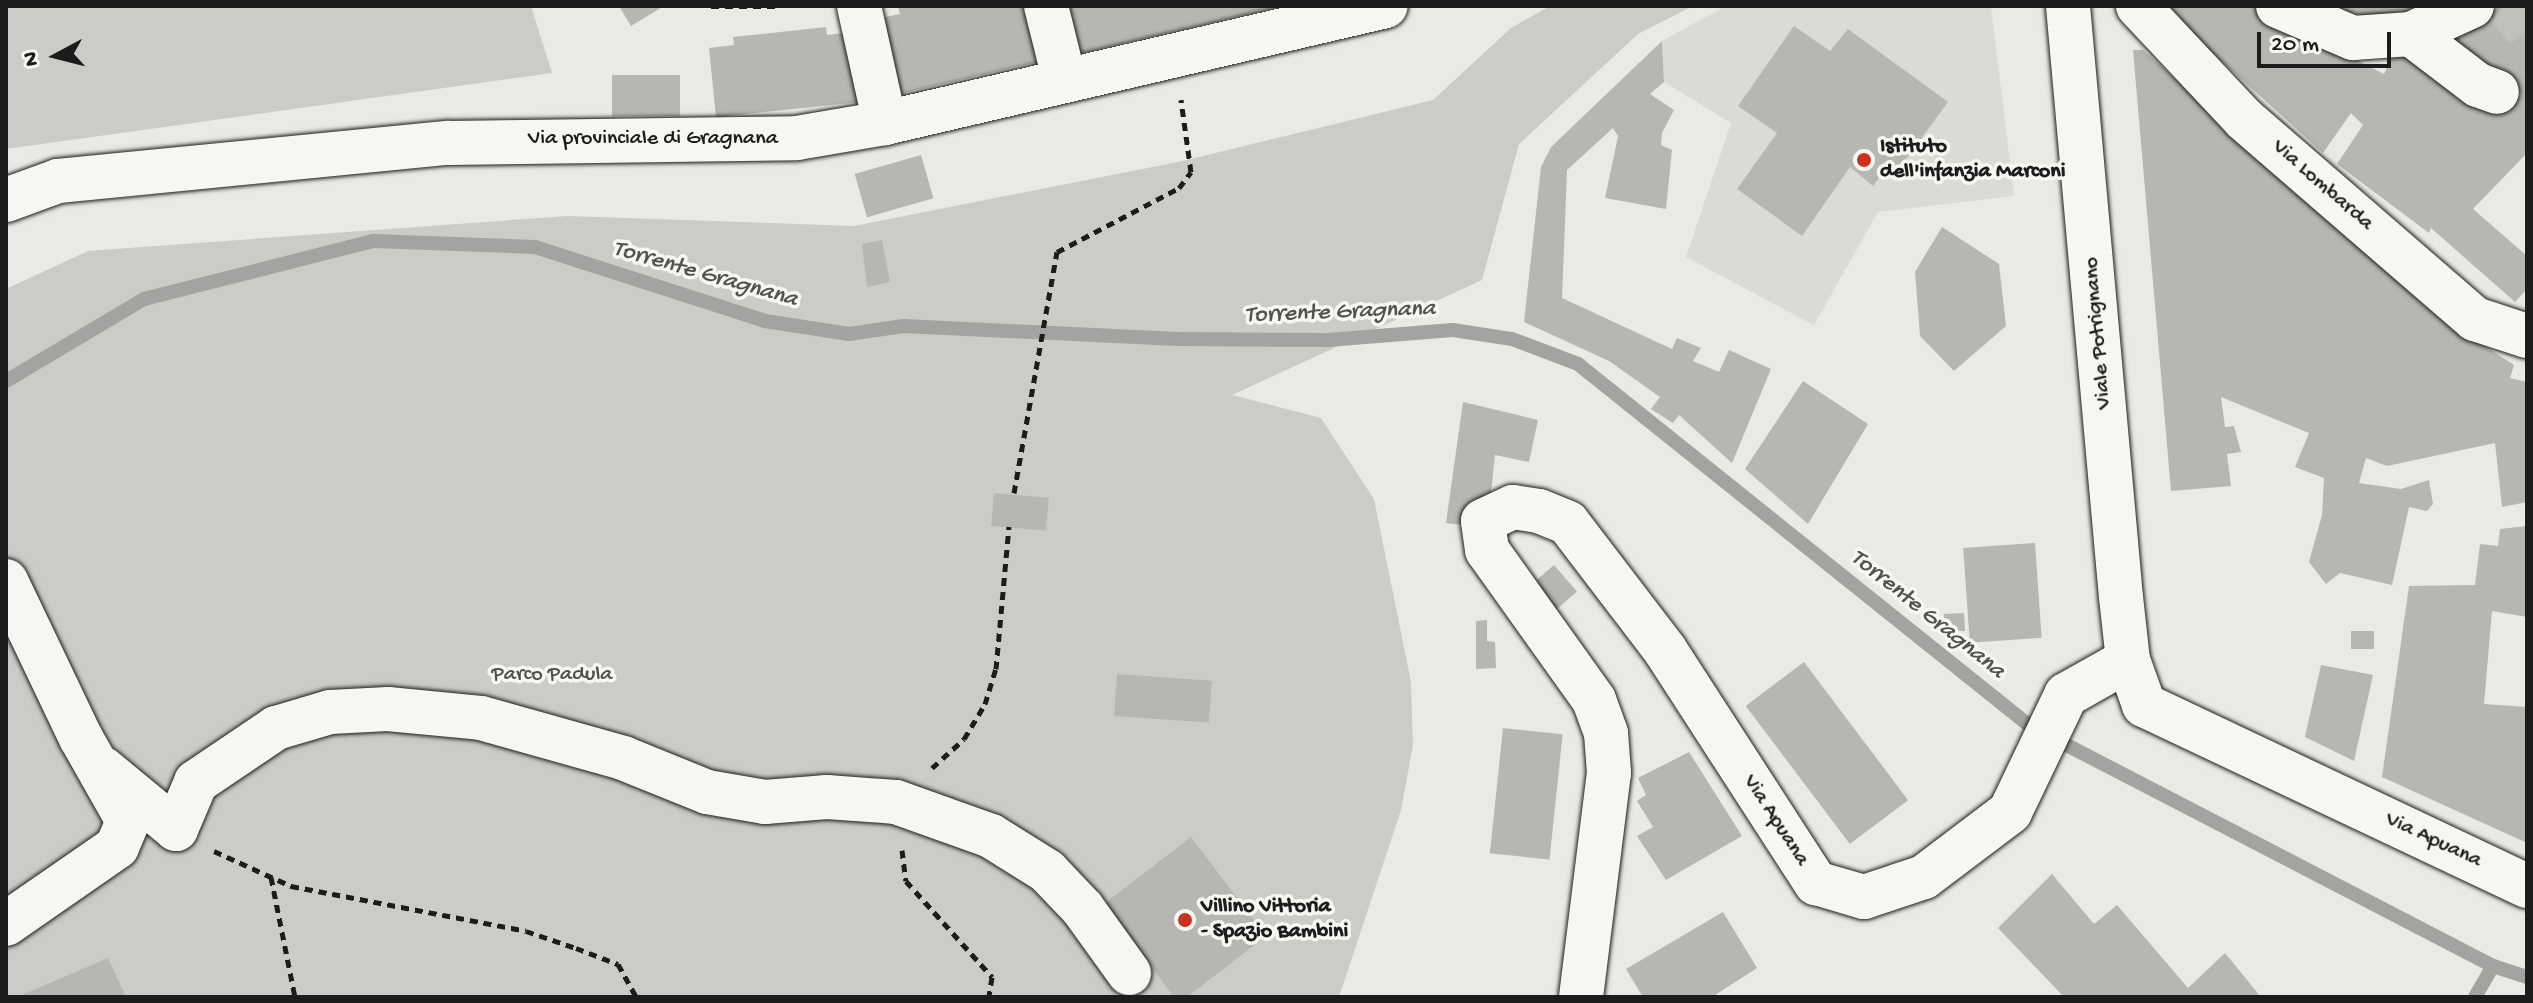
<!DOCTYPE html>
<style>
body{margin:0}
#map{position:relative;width:2533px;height:1003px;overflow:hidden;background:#e9e9e5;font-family:"Gochi Hand",sans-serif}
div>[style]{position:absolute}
.built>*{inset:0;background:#dadad6}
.green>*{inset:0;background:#cbcbc7}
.stream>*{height:14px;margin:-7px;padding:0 7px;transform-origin:7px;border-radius:7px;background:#a3a3a1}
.building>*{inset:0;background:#b6b6b3;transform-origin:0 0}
.minor-tunnel>*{height:44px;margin-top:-22px;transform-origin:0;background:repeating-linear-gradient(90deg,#c0c0bd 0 44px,transparent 0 66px)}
.path>*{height:5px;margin-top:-2.5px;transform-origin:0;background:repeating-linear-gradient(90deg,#1c1c1c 0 8px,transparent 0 14px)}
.roads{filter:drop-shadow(0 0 2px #1c1c1c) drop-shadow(0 0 2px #1c1c1c)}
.minor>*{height:44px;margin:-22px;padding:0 22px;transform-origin:22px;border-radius:22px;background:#f6f6f2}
.major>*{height:44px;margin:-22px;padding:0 22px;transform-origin:22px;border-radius:22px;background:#f6f6f2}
.dots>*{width:22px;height:22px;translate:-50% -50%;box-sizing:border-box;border:4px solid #f6f6f2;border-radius:50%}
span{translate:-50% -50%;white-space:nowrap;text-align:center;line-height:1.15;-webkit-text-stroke:7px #f6f6f2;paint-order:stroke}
.street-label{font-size:22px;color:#1c1c1c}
.poi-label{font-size:22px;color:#1c1c1c;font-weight:700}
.left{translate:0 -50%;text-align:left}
.park-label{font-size:22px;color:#51514f}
.water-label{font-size:24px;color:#525251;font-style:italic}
.frame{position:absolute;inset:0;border:8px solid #1c1c1c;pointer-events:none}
.north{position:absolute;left:16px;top:16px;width:80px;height:80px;-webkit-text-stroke:6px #f6f6f2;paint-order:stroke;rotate:263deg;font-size:22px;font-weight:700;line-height:32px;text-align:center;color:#1c1c1c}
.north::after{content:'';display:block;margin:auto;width:28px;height:36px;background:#1c1c1c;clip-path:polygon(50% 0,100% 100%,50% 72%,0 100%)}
.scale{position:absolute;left:2257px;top:32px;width:134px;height:36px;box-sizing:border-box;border:4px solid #1c1c1c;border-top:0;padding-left:10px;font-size:24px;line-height:28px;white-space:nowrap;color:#1c1c1c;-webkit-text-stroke:6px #f6f6f2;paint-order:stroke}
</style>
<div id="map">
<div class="built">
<div style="clip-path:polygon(1726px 6px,1991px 6px,2014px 196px,1878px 212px,1814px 325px,1686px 257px,1731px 123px,1664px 82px,1662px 41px)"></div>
</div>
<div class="green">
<div style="clip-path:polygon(6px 6px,531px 6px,552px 73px,6px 149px)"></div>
<div style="clip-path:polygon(1550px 6px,1693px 6px,1638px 34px,1519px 144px,1482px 280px,1232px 395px,1321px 418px,1374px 499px,1411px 682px,1413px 745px,1401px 810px,1339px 997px,6px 997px,6px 289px,88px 251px,567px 216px,854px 226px,1178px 162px,1433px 100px,1511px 28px)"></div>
</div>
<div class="stream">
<div style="left:6px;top:381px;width:161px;rotate:-30.7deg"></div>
<div style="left:144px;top:299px;width:237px;rotate:-14.2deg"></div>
<div style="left:374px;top:241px;width:161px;rotate:2.1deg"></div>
<div style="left:535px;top:247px;width:242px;rotate:17.8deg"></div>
<div style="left:765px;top:321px;width:85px;rotate:8.8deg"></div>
<div style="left:849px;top:334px;width:55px;rotate:-8.4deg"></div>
<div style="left:903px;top:326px;width:275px;rotate:2.7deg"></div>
<div style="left:1178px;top:339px;width:150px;rotate:0.4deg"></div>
<div style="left:1328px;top:340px;width:125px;rotate:-4.6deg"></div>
<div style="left:1453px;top:330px;width:60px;rotate:8.7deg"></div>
<div style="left:1512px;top:339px;width:71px;rotate:20.7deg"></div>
<div style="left:1578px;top:364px;width:579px;rotate:38.69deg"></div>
<div style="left:2030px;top:726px;width:522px;rotate:27.4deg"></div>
<div style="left:2493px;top:966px;width:36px;rotate:18deg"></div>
<div style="left:2475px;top:997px;width:36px;rotate:-60deg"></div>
</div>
<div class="building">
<div style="clip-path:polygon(619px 6px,664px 6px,631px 26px)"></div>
<div style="clip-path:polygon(898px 6px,1029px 6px,1042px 61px,894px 95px,876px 19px,900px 14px)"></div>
<div style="clip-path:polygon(1060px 6px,1277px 6px,1277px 7px,1072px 55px)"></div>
<div style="clip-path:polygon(2169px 6px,2251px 6px,2384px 74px,2395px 51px,2502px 113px,2521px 95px,2497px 69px,2485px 80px,2449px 31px,2502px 6px,2527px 6px,2527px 153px,2473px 209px,2527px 256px,2527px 289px,2515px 302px,2431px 228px,2429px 233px,2337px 164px,2363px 125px,2351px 113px,2323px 153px,2196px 38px)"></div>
<div style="clip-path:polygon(2316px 6px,2440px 6px,2395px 21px)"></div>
<div style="clip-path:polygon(1794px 26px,1830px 51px,1848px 29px,1948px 102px,1898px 170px,1889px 164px,1873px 186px,1850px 167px,1802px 236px,1737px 189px,1777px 133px,1738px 106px)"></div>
<div style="clip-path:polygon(826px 27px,827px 35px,852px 32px,859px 102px,716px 117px,709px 48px,734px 45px,733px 37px)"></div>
<div style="clip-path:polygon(1662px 41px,1664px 82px,1650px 94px,1674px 110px,1662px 133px,1661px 145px,1672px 150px,1666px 209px,1605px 198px,1618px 136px,1613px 128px,1567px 170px,1562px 298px,1672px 349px,1677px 338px,1701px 348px,1693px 361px,1719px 372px,1729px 350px,1771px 369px,1732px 463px,1679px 415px,1673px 423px,1651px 409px,1660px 397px,1609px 361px,1524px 322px,1541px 167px,1551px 147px)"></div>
<div style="clip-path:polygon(2133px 50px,2143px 50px,2449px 323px,2514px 365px,2510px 378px,2527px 382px,2527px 502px,2502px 507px,2495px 443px,2387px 466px,2366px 458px,2359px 483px,2401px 489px,2429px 480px,2433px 504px,2427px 511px,2409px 507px,2392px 585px,2340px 573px,2326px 584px,2309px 562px,2322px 515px,2324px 478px,2295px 467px,2309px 433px,2221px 397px,2225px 427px,2234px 426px,2241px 452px,2227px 454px,2231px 486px,2171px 491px)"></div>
<div style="left:612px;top:75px;width:68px;height:41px"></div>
<div style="left:921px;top:155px;width:45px;height:69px;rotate:74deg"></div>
<div style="clip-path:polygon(1942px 227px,1999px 264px,2006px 326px,1954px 371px,1920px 336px,1915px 272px)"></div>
<div style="clip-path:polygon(882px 240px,890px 282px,867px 287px,862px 244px)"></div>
<div style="clip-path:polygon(1803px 381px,1868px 424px,1808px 524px,1745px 469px)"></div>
<div style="clip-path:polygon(1463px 402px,1538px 420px,1529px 462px,1495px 455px,1490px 503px,1475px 500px,1472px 526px,1446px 523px)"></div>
<div style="left:994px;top:493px;width:55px;height:33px;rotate:5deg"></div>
<div style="clip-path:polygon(2527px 526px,2527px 617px,2492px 611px,2484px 704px,2527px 707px,2527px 843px,2382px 777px,2409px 586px,2475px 585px,2480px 544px,2498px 546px,2500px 529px)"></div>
<div style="left:2035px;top:543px;width:95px;height:72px;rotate:86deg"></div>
<div style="left:1554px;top:565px;width:35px;height:36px;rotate:49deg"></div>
<div style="clip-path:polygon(1964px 613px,1965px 631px,1943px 631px,1944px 614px)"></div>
<div style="clip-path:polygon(1487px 620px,1487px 641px,1495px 642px,1496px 668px,1476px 669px,1476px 621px)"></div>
<div style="left:2351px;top:631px;width:23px;height:18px"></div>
<div style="left:1804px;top:662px;width:173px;height:73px;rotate:53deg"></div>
<div style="clip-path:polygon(2321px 665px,2373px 675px,2354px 761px,2305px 737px)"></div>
<div style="left:1117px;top:674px;width:95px;height:42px;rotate:4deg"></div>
<div style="left:1503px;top:728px;width:60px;height:126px;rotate:6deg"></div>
<div style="clip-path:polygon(1689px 752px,1742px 836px,1666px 880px,1637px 836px,1653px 827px,1637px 801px,1646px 795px,1638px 778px)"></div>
<div style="clip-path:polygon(1191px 837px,1266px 936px,1187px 997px,1174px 997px,1104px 904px)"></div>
<div style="clip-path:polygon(2052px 874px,2094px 924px,2117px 905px,2188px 988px,2225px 953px,2261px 997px,2064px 997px,1998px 928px)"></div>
<div style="clip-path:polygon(1723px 912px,1757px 968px,1712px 997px,1643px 997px,1626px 969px)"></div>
<div style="clip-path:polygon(108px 958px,126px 997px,17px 997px)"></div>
</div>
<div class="minor-tunnel">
<div style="left:2506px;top:6px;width:31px;rotate:48deg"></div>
</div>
<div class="path">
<div style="left:711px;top:6px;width:68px"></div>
<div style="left:1014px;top:493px;width:245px;rotate:-79.9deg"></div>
<div style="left:1057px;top:252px;width:138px;rotate:-27.7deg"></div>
<div style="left:1179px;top:188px;width:20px;rotate:-53deg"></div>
<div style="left:1191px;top:172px;width:73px;rotate:-97.9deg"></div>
<div style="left:932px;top:768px;width:43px;rotate:-42.2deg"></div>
<div style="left:964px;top:739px;width:41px;rotate:-59deg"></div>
<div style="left:985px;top:704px;width:37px;rotate:-73deg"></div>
<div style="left:996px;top:669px;width:143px;rotate:-84.8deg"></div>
<div style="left:902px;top:850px;width:31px;rotate:83deg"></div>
<div style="left:906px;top:881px;width:129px;rotate:48.1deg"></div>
<div style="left:992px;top:977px;width:20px;rotate:99deg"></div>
<div style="left:214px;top:851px;width:85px;rotate:24.4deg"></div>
<div style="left:291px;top:886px;width:239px;rotate:10.8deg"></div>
<div style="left:526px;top:931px;width:53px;rotate:18.8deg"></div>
<div style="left:576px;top:948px;width:45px;rotate:20.9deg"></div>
<div style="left:618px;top:964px;width:38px;rotate:61deg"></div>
<div style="left:271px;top:877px;width:122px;rotate:78.7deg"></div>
</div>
<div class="roads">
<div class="minor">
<div style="left:859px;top:6px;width:120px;rotate:77.5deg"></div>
<div style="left:1046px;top:6px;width:74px;rotate:76deg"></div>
<div style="left:2068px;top:6px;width:593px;rotate:84.88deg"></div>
<div style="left:2121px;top:597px;width:63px;rotate:83.7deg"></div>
<div style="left:2128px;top:660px;width:48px;rotate:70.4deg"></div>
<div style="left:2144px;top:705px;width:424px;rotate:25.3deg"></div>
<div style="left:2138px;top:6px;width:155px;rotate:46.8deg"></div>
<div style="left:2244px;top:119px;width:306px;rotate:40.9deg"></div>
<div style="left:2475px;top:319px;width:55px;rotate:18.1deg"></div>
<div style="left:2278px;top:6px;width:82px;rotate:23.1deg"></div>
<div style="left:2353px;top:38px;width:58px;rotate:-3.9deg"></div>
<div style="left:2411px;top:34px;width:67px;rotate:-24.7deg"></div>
<div style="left:2411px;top:34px;width:84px;rotate:37.3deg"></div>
<div style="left:2478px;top:85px;width:20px;rotate:20deg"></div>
<div style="left:6px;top:581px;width:174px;rotate:64.5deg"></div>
<div style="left:81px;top:738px;width:95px;rotate:60.5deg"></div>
<div style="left:128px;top:821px;width:28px;rotate:113deg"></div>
<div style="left:117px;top:847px;width:135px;rotate:145.3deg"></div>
<div style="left:102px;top:768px;width:96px;rotate:39.5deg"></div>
<div style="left:176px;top:829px;width:51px;rotate:-66.9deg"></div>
<div style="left:196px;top:782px;width:97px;rotate:-34deg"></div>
<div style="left:276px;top:728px;width:56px;rotate:-16.5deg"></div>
<div style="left:330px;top:712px;width:58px;rotate:-3deg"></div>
<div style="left:388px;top:709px;width:93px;rotate:5.5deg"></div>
<div style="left:481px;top:718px;width:148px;rotate:15.7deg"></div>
<div style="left:623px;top:758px;width:91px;rotate:22deg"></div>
<div style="left:707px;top:792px;width:59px;rotate:9.8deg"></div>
<div style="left:765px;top:802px;width:62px;rotate:-4.6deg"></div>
<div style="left:827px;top:797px;width:69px;rotate:4.1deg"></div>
<div style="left:896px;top:802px;width:101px;rotate:19.7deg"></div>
<div style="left:991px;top:836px;width:66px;rotate:32deg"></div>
<div style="left:1047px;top:871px;width:52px;rotate:46.5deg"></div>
<div style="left:1083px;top:909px;width:79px;rotate:54.3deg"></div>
<div style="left:1581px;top:997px;width:226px;rotate:-82.9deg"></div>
<div style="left:1609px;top:773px;width:40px;rotate:-94.3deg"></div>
<div style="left:1606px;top:733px;width:35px;rotate:-110deg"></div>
<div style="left:1594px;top:700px;width:184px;rotate:-125.5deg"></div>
<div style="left:1487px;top:550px;width:29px;rotate:-98deg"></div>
<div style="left:1483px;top:521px;width:33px;rotate:-25deg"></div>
<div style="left:1513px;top:507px;width:26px;rotate:9deg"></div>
<div style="left:1539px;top:511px;width:31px;rotate:22deg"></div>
<div style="left:1568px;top:523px;width:160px;rotate:52.6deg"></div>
<div style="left:1665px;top:650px;width:278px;rotate:57.1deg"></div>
<div style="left:1816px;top:883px;width:50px;rotate:16.3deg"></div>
<div style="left:1864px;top:897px;width:63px;rotate:-18.4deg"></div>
<div style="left:1924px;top:877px;width:108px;rotate:-37.1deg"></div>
<div style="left:2010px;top:812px;width:130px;rotate:-64.4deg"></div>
<div style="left:2066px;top:695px;width:71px;rotate:-29.4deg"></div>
</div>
<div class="major">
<div style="left:6px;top:200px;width:55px;rotate:-20.1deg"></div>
<div style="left:58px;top:181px;width:393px;rotate:-5.6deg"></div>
<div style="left:449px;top:143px;width:348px;rotate:-0.8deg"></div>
<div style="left:797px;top:138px;width:89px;rotate:-9.7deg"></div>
<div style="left:885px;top:123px;width:514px;rotate:-13.14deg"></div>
</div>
</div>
<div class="dots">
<div style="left:1864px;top:160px;background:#c8321e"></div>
<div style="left:1185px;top:920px;background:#c8321e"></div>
</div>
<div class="street-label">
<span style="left:653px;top:140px">Via provinciale di Gragnana</span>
<span style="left:2322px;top:186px;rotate:41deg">Via Lombarda</span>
<span style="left:2099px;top:333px;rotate:-95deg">Viale Potrignano</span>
<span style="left:1775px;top:821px;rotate:57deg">Via Apuana</span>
<span style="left:2433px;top:841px;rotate:25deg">Via Apuana</span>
</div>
<div class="poi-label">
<span class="left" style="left:1880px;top:160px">Istituto<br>dell'infanzia Marconi</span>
<span class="left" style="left:1201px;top:920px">Villino Vittoria<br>- Spazio Bambini</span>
</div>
<div class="park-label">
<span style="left:552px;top:676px">Parco Padula</span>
</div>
<div class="water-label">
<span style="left:705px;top:275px;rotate:16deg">Torrente Gragnana</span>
<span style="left:1340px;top:313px;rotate:-2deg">Torrente Gragnana</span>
<span style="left:1927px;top:615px;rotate:39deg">Torrente Gragnana</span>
</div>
<div class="frame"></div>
<div class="north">N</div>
<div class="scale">20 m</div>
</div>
